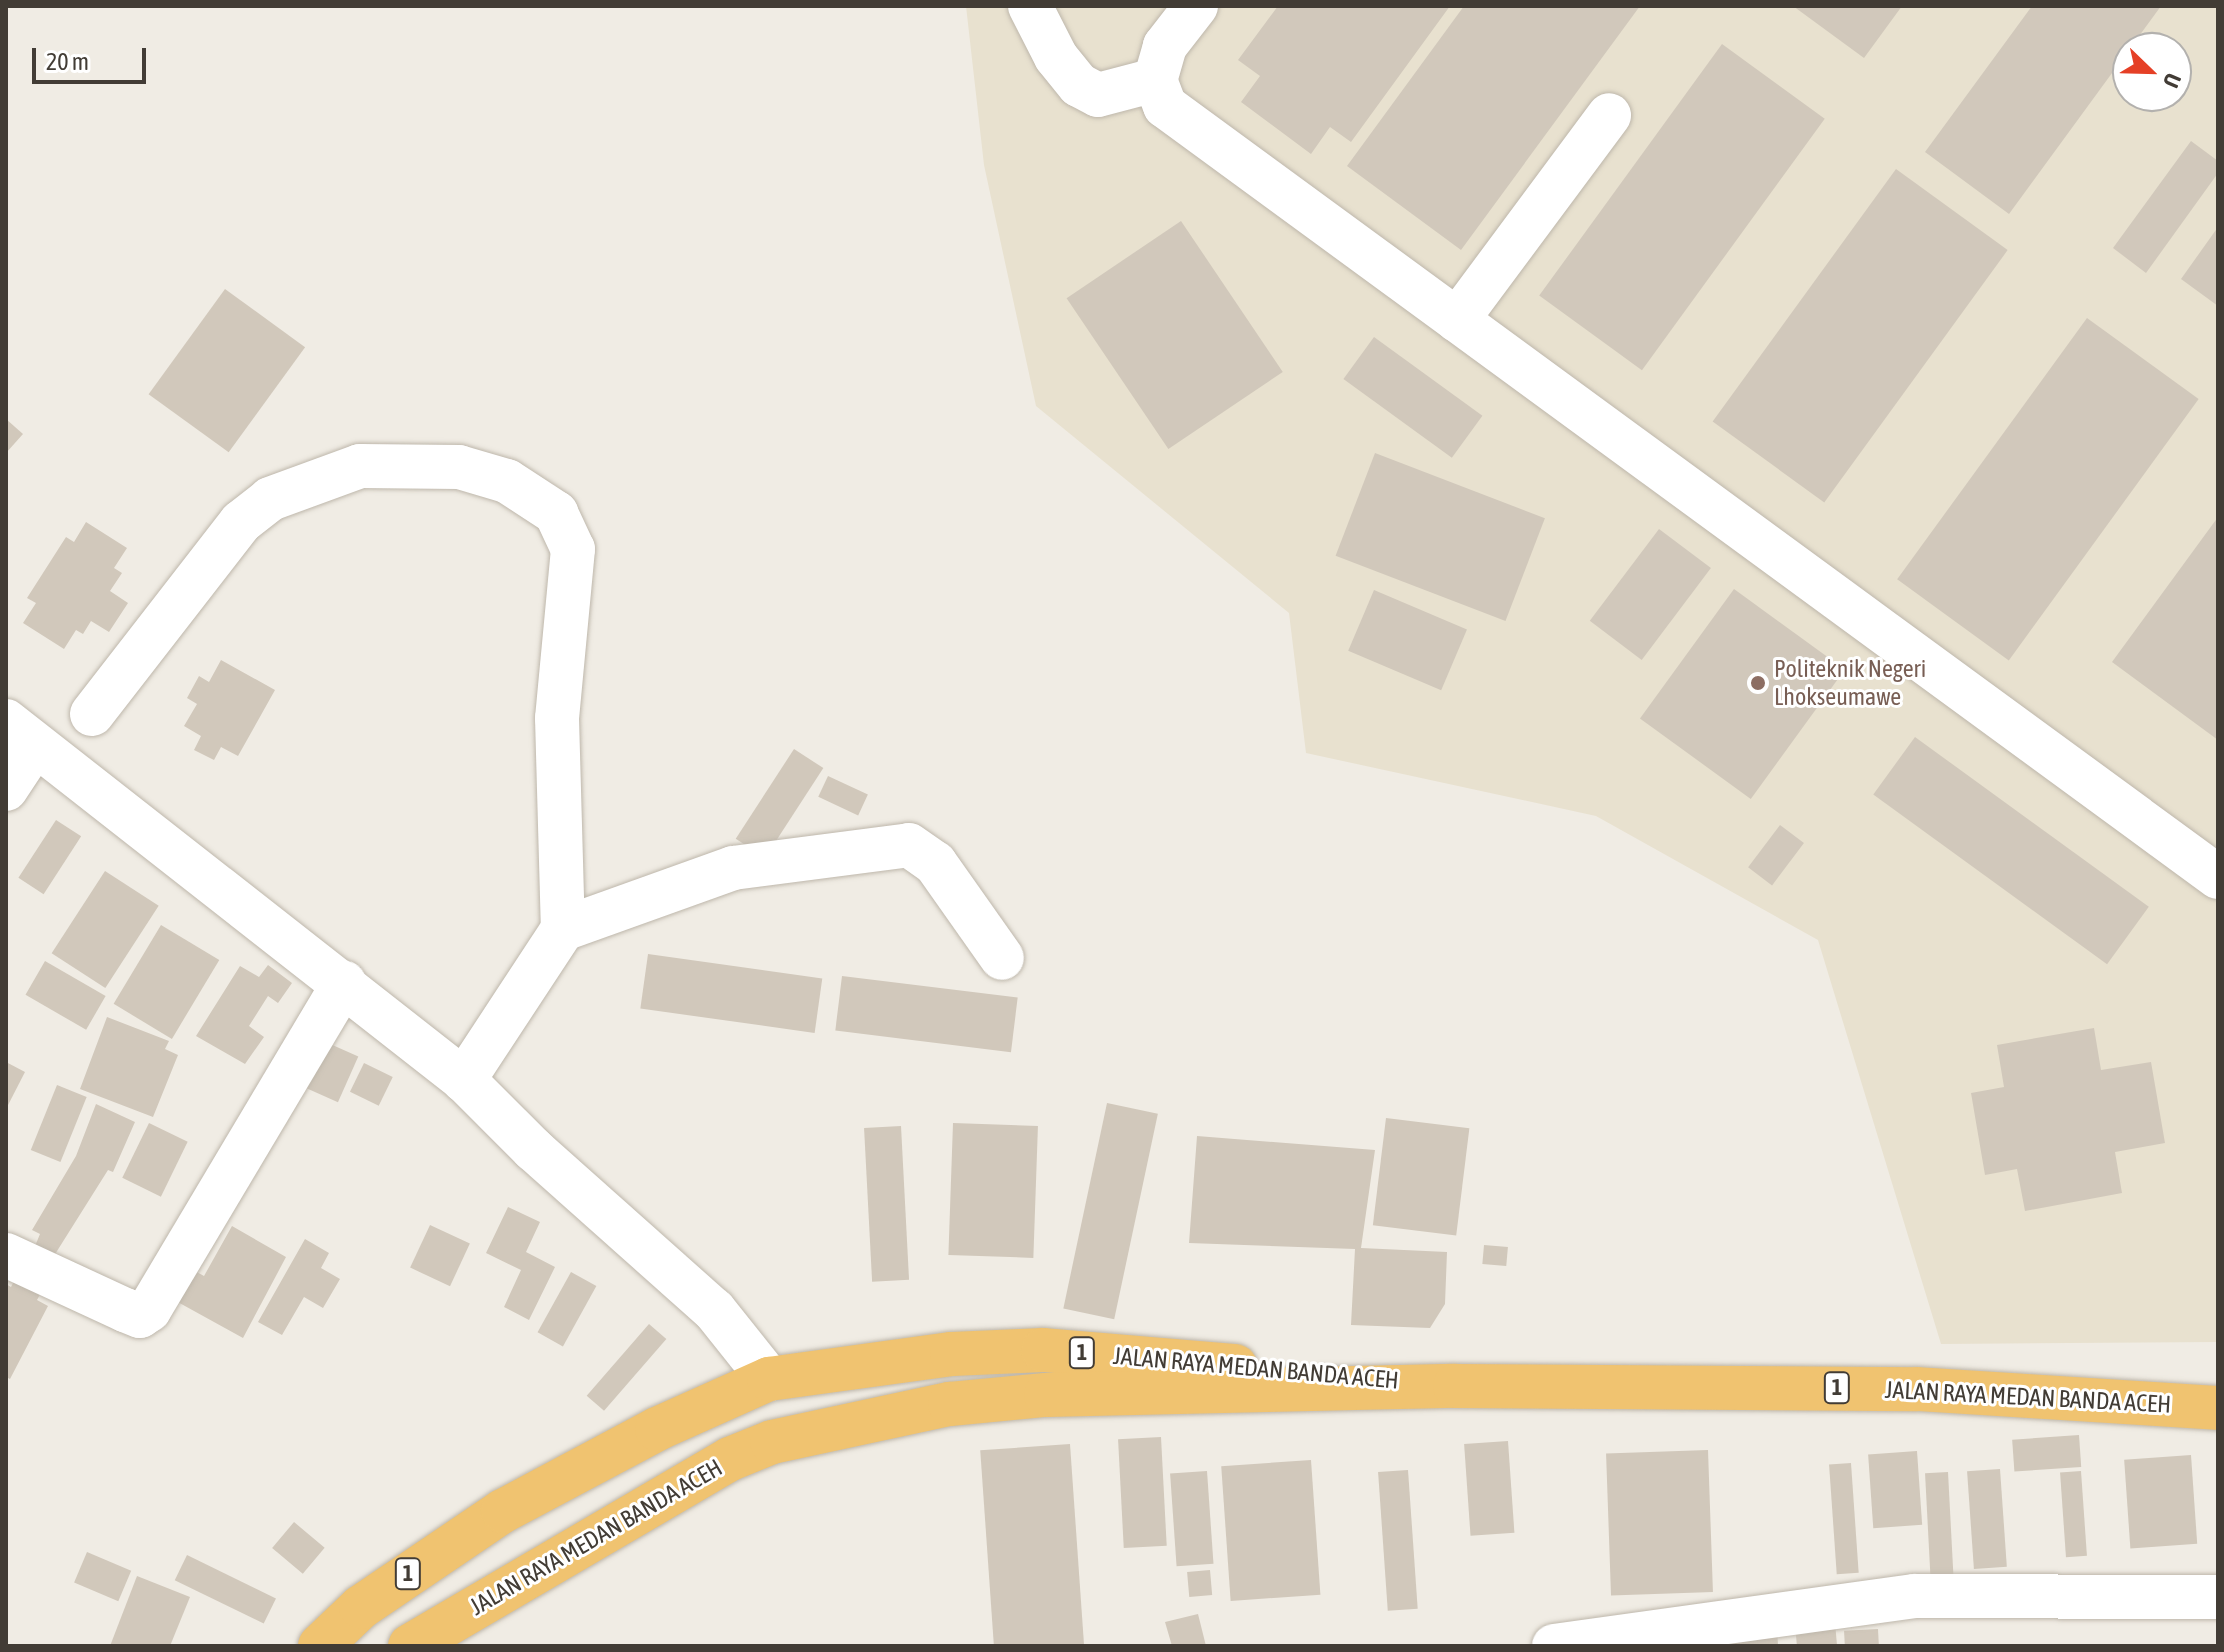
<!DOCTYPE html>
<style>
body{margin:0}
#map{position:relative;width:2224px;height:1652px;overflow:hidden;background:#f0ece4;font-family:"Asap Condensed",sans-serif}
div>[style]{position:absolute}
.education>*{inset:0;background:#e8e1cf}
.building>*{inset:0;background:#d1c8bb;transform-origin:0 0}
.roads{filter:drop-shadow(0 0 2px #beb7ab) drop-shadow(0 0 2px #beb7ab)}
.minor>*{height:44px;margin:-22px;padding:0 22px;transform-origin:22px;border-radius:22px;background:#fff}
.highway>*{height:44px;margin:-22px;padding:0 22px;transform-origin:22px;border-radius:22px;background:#f0c370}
.dots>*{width:22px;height:22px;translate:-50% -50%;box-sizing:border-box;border:4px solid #fff;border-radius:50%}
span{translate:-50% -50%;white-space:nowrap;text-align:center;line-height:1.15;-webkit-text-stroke:6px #fff;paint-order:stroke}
.shield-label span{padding:2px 6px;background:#fff;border:2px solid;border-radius:6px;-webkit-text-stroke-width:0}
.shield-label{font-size:22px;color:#423c35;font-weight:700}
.education-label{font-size:24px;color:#785e54}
.left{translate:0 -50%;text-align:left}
.street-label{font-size:24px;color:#423c35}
.frame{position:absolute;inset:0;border:8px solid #423c35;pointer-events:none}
.north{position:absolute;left:2112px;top:32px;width:80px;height:80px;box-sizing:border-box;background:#fff;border:2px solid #b3b1ae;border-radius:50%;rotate:113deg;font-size:22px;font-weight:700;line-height:32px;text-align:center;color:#423c35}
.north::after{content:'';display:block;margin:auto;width:28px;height:36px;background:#e54026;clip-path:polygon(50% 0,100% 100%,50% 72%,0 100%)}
.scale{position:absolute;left:32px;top:48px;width:114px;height:36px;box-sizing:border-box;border:4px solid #423c35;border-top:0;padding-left:10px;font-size:24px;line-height:28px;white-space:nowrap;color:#423c35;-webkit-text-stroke:6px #fff;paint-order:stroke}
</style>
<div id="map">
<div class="education">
<div style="clip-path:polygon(evenodd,966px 6px,2218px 6px,2218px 1342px,1941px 1344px,1818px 940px,1596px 816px,1306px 753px,1289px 613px,1036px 406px,984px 165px,966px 6px,2128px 48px,2176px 48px,2176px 96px,2128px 96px,2128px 48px)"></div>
</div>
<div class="building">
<div style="clip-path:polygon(1278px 6px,1450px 6px,1351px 142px,1330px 127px,1311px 154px,1241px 102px,1260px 76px,1238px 60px)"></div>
<div style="clip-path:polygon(1464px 6px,1640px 6px,1461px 250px,1347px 166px)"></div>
<div style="clip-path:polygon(1793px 6px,1902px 6px,1864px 58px)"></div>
<div style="clip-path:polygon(2032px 6px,2161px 6px,2009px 214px,1925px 152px)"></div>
<div style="left:1722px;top:44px;width:127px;height:311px;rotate:36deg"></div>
<div style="clip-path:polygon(2191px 141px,2218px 161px,2218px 173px,2146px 273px,2113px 248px)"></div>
<div style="left:1896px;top:169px;width:138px;height:312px;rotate:36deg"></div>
<div style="left:1181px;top:221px;width:182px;height:138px;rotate:56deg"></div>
<div style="clip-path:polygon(2218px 227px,2218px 306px,2181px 279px)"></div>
<div style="left:225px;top:289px;width:99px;height:130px;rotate:36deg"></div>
<div style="left:2087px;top:318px;width:138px;height:323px;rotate:36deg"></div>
<div style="left:1374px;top:337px;width:134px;height:52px;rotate:36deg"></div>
<div style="clip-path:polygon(6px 419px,23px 434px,6px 453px)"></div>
<div style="left:1375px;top:453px;width:182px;height:110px;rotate:21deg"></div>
<div style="clip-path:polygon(2218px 517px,2218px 740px,2112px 662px)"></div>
<div style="clip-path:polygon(86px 522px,127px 548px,114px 568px,122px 573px,110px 591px,128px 603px,109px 632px,91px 621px,83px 634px,76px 630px,64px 649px,23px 623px,36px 603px,27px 598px,66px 537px,74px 542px)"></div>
<div style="left:1659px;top:529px;width:65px;height:115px;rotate:37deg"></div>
<div style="left:1734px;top:589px;width:137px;height:160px;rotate:36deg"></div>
<div style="left:1374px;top:590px;width:101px;height:66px;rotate:23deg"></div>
<div style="clip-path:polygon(221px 660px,275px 690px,238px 756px,221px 747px,214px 760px,194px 750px,201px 736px,184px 726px,197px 704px,187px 698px,199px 676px,209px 682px)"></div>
<div style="left:1915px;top:737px;width:289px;height:71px;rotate:36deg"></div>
<div style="left:794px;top:749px;width:35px;height:107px;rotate:33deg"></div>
<div style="left:828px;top:776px;width:44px;height:23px;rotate:25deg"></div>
<div style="left:56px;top:820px;width:30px;height:69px;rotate:33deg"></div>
<div style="left:1780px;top:825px;width:30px;height:53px;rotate:37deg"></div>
<div style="left:105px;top:871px;width:64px;height:98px;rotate:33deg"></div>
<div style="left:161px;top:925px;width:68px;height:92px;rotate:31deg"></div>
<div style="left:648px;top:954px;width:176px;height:55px;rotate:8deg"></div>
<div style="left:45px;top:961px;width:70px;height:39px;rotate:30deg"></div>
<div style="clip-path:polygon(268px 965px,292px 983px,278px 1003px,268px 996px,249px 1026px,264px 1037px,245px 1064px,196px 1036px,240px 966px,259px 977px)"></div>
<div style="left:842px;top:976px;width:177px;height:55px;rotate:7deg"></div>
<div style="clip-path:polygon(107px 1017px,169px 1041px,165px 1049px,178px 1055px,153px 1117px,80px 1089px)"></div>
<div style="clip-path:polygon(2094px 1028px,2101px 1070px,2151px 1062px,2165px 1143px,2115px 1152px,2122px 1193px,2025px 1211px,2017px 1169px,1985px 1175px,1971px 1093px,2004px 1087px,1997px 1045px)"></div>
<div style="left:319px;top:1039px;width:43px;height:50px;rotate:24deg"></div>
<div style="clip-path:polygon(6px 1062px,25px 1072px,6px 1109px)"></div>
<div style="left:364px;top:1063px;width:32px;height:32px;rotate:26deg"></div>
<div style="left:57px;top:1085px;width:32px;height:70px;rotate:22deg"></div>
<div style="left:1107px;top:1103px;width:52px;height:210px;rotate:12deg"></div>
<div style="clip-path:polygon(96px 1104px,135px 1122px,113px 1172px,108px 1170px,52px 1259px,33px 1251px,40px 1234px,32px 1230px,76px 1156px)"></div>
<div style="left:1386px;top:1118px;width:84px;height:108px;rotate:7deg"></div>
<div style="left:149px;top:1123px;width:43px;height:61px;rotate:26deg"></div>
<div style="left:953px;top:1123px;width:85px;height:132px;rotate:2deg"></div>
<div style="left:901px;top:1126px;width:154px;height:37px;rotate:87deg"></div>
<div style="clip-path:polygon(1197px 1136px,1375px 1150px,1361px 1248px,1447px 1252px,1445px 1304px,1430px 1328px,1351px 1325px,1355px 1249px,1189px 1243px)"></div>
<div style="clip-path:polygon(508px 1207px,540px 1222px,526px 1252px,555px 1267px,529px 1320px,504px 1307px,521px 1270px,486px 1253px)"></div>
<div style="left:430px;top:1225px;width:44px;height:47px;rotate:25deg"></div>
<div style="clip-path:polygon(232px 1226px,286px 1257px,243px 1338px,165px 1295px,182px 1264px,204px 1276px)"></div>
<div style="clip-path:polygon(305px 1239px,329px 1253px,321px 1268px,340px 1279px,323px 1308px,304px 1297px,282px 1335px,258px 1322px)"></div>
<div style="left:1484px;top:1245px;width:24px;height:19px;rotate:5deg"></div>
<div style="left:571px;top:1272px;width:29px;height:69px;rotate:29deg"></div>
<div style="clip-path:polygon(18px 1273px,44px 1287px,37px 1300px,48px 1306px,10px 1379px,6px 1377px,6px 1284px,11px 1287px)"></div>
<div style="left:649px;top:1324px;width:23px;height:95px;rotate:41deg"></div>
<div style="left:2079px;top:1435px;width:32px;height:67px;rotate:86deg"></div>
<div style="left:1161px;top:1437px;width:109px;height:43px;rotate:87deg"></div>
<div style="left:1508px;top:1441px;width:92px;height:44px;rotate:86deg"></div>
<div style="left:1070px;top:1444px;width:202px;height:90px;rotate:86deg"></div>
<div style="left:1708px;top:1450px;width:142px;height:102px;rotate:88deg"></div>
<div style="left:1917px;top:1451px;width:74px;height:49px;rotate:86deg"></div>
<div style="left:2191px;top:1455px;width:89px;height:67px;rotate:86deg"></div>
<div style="left:1311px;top:1460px;width:135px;height:90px;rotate:86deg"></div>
<div style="left:1851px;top:1463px;width:110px;height:22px;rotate:86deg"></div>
<div style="left:2000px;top:1469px;width:98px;height:33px;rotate:86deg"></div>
<div style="left:1408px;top:1470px;width:139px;height:30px;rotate:86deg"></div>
<div style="left:1207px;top:1471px;width:93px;height:37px;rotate:86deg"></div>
<div style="left:2081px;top:1471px;width:85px;height:21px;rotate:86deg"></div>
<div style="left:1948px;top:1472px;width:108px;height:23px;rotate:87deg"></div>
<div style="left:294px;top:1522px;width:40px;height:34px;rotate:40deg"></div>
<div style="left:87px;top:1552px;width:48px;height:33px;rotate:23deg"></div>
<div style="left:187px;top:1555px;width:99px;height:28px;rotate:26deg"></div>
<div style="left:1210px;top:1570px;width:25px;height:23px;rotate:85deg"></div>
<div style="clip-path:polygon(137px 1576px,190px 1597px,170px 1646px,110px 1646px)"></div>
<div style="left:1834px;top:1611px;width:35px;height:40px;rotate:85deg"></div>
<div style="clip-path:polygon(1198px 1614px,1206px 1646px,1172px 1646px,1165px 1622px)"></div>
<div style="clip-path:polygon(1777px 1626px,1778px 1646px,1721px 1646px,1720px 1630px)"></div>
<div style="left:1878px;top:1629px;width:17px;height:34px;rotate:87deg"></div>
</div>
<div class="roads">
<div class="minor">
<div style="left:1030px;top:6px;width:57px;rotate:63deg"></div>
<div style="left:1056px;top:57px;width:36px;rotate:51deg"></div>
<div style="left:1079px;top:85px;width:21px;rotate:28deg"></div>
<div style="left:1098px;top:95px;width:59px;rotate:-14.7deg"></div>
<div style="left:1196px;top:6px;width:51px;rotate:127.8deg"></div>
<div style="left:1165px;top:46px;width:35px;rotate:106deg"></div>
<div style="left:1155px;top:80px;width:28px;rotate:69deg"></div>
<div style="left:1165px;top:106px;width:1305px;rotate:36.21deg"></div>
<div style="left:1457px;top:320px;width:255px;rotate:-53.4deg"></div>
<div style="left:92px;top:714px;width:243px;rotate:-52.2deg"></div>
<div style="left:241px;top:522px;width:37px;rotate:-38deg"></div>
<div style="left:270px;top:499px;width:96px;rotate:-20.1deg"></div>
<div style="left:360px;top:466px;width:99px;rotate:0.6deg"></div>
<div style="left:459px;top:467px;width:50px;rotate:16.3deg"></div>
<div style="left:507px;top:481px;width:59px;rotate:33.1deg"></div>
<div style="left:556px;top:513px;width:40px;rotate:65deg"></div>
<div style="left:573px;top:549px;width:170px;rotate:95.4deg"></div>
<div style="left:557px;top:718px;width:211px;rotate:88.4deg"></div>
<div style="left:563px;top:929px;width:181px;rotate:123.3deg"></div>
<div style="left:6px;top:721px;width:582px;rotate:38.09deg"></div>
<div style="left:464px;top:1080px;width:98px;rotate:45deg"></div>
<div style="left:533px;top:1149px;width:242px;rotate:41.7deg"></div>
<div style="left:714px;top:1310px;width:88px;rotate:51.4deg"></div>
<div style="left:6px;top:789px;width:53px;rotate:-56.6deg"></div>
<div style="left:563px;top:929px;width:181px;rotate:-19.7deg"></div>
<div style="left:733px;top:868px;width:177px;rotate:-7.4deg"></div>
<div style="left:909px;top:845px;width:32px;rotate:35deg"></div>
<div style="left:935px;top:863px;width:116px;rotate:54.8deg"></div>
<div style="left:6px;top:1255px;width:131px;rotate:24.8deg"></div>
<div style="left:125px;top:1310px;width:16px;rotate:22deg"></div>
<div style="left:140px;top:1316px;width:11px;rotate:-34deg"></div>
<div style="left:149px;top:1310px;width:381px;rotate:-59.2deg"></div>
<div style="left:1554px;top:1646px;width:363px;rotate:-7.9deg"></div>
<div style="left:1914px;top:1596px;width:304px;rotate:0.2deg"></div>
</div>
<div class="highway">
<div style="left:320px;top:1646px;width:57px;rotate:-43.6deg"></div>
<div style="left:361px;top:1607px;width:171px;rotate:-34.1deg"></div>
<div style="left:503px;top:1511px;width:174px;rotate:-28deg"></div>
<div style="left:657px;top:1429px;width:123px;rotate:-24.1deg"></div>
<div style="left:769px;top:1379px;width:185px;rotate:-7.8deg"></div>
<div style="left:952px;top:1354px;width:91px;rotate:-2.5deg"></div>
<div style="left:1043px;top:1350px;width:193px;rotate:4.8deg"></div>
<div style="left:410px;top:1646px;width:371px;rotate:-30.3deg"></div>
<div style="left:730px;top:1459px;width:45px;rotate:-22deg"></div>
<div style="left:772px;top:1442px;width:182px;rotate:-12.1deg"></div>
<div style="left:950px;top:1404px;width:96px;rotate:-5.4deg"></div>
<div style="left:1046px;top:1395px;width:409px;rotate:-1.3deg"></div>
<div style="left:1455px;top:1386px;width:462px;rotate:0.4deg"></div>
<div style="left:1917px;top:1389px;width:302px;rotate:3.6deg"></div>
</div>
</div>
<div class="dots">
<div style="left:1758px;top:683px;background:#8d6e63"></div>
</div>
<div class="shield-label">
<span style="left:1082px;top:1353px">1</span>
<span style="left:1837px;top:1388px">1</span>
<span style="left:408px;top:1574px">1</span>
</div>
<div class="education-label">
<span class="left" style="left:1774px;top:683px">Politeknik Negeri<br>Lhokseumawe</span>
</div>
<div class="street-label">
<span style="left:1256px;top:1368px;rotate:5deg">JALAN RAYA MEDAN BANDA ACEH</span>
<span style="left:2028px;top:1397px;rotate:3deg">JALAN RAYA MEDAN BANDA ACEH</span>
<span style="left:596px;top:1537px;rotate:-30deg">JALAN RAYA MEDAN BANDA ACEH</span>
</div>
<div class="frame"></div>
<div class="north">U</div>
<div class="scale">20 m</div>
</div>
